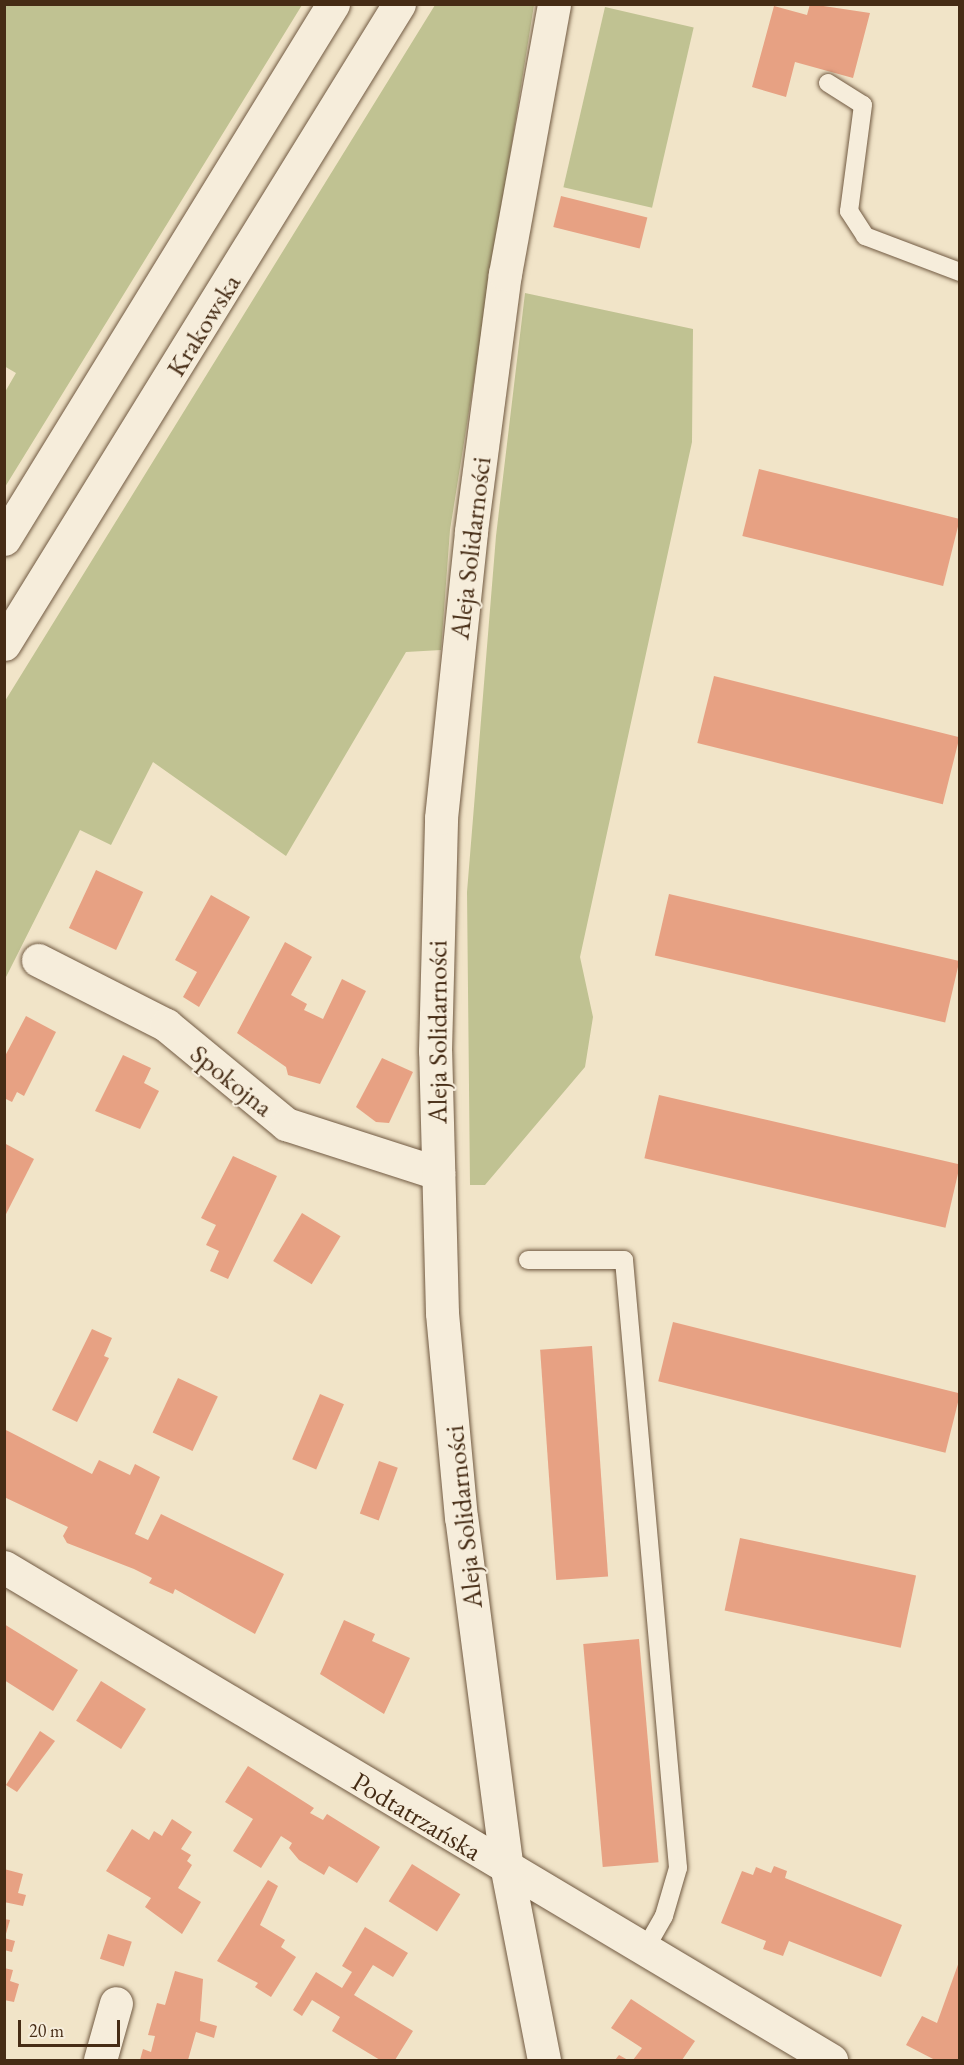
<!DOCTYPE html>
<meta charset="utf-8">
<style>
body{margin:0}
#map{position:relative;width:964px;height:2065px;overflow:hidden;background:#f1e4c8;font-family:"EB Garamond",serif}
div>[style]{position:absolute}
.green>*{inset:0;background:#c0c292;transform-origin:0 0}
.building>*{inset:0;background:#e7a183;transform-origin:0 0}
.roads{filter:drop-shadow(0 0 2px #715a42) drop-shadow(0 0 2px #715a42)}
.service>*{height:18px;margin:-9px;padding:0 9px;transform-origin:9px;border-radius:9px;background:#f6eddb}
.minor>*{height:33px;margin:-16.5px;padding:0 16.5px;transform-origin:16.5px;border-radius:16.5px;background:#f6eddb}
.secondary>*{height:33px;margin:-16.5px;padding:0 16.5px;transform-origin:16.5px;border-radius:16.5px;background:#f6eddb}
span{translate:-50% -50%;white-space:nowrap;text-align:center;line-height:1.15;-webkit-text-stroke:4.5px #f6eddb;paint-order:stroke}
.street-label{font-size:27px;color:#462c15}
.frame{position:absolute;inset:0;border:6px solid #462c15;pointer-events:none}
.scale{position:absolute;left:18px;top:2020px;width:102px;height:27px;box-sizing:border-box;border:3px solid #462c15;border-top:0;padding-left:8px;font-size:18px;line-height:21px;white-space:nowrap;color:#462c15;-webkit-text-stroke:4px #f6eddb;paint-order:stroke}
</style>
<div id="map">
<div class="green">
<div style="clip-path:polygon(5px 4px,302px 5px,5px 487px,5px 392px,16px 373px,4px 366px)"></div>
<div style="clip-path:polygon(435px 5px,534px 5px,450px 530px,441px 650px,406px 652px,286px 856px,153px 762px,111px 845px,80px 830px,5px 979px,5px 701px)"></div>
<div style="left:605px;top:7px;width:91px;height:185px;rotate:13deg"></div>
<div style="clip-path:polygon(525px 293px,693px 329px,692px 442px,580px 957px,593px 1017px,585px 1067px,485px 1185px,470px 1185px,467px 892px,496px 536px)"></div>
</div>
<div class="building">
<div style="clip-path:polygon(810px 4px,870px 13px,853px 78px,795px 62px,786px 97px,752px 87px,774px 6px,807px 15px)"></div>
<div style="left:561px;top:196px;width:89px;height:32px;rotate:14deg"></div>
<div style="left:759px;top:469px;width:207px;height:69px;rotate:14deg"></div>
<div style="left:714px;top:676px;width:253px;height:69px;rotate:14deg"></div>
<div style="left:96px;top:870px;width:52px;height:64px;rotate:25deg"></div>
<div style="left:669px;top:894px;width:298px;height:63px;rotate:13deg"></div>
<div style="clip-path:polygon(211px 895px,250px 917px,199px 1007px,183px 997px,197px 972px,175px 960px)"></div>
<div style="clip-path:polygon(285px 942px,312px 957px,291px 995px,307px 1004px,304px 1010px,323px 1019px,342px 979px,366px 991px,320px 1084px,288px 1075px,286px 1067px,237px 1033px)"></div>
<div style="clip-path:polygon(26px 1016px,56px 1032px,24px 1096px,17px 1092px,12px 1102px,4px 1098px,4px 1058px)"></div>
<div style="clip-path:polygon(123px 1055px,151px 1068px,144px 1083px,159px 1091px,140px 1129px,95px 1111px)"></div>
<div style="clip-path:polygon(382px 1058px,413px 1072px,389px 1123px,376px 1122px,356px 1107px)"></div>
<div style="left:659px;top:1095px;width:309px;height:65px;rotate:13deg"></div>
<div style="clip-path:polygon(4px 1143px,34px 1159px,4px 1218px)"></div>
<div style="clip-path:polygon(233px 1156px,277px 1176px,228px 1279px,210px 1271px,219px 1251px,206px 1245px,216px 1225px,201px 1218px)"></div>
<div style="left:302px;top:1213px;width:45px;height:56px;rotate:31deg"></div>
<div style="left:673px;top:1322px;width:296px;height:61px;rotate:14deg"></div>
<div style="clip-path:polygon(92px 1329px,112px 1338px,104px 1356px,109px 1358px,77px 1422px,52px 1410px)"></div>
<div style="left:592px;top:1346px;width:231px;height:52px;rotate:86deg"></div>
<div style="left:178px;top:1378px;width:44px;height:60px;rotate:25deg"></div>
<div style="left:320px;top:1394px;width:26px;height:71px;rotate:23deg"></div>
<div style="clip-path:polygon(4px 1429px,92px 1474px,99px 1460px,130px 1475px,135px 1464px,160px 1477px,135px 1534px,148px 1540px,161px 1514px,284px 1574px,255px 1634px,175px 1589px,173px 1594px,149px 1583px,152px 1578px,134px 1569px,67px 1543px,63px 1536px,68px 1527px,4px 1497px)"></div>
<div style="left:379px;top:1461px;width:20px;height:56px;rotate:20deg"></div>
<div style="left:740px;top:1538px;width:180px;height:74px;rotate:12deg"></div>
<div style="clip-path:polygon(344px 1620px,375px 1634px,372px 1641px,410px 1658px,384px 1714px,320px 1674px)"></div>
<div style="clip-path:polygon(4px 1624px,78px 1670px,53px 1711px,4px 1680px)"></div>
<div style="left:639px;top:1639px;width:224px;height:56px;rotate:85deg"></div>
<div style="left:101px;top:1681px;width:53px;height:47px;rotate:32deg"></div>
<div style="clip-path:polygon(40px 1731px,55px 1741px,17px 1792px,6px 1785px)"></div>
<div style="clip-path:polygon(248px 1766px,314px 1808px,310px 1813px,323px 1820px,327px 1814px,380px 1847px,357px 1883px,329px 1866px,324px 1875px,299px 1860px,289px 1848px,292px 1843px,281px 1836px,261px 1868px,233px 1851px,253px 1819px,225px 1802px)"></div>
<div style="clip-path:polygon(172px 1819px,192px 1832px,181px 1849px,191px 1855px,187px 1861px,192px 1865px,178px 1888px,201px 1902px,182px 1934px,145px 1907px,151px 1898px,106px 1871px,132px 1829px,149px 1840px,154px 1831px,162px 1836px)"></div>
<div style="left:412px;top:1864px;width:57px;height:44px;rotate:32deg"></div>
<div style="clip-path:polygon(774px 1866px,787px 1871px,785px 1878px,902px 1925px,881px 1977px,789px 1941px,783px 1956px,763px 1949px,766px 1941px,721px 1923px,742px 1871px,753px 1875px,756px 1867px,771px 1873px)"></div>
<div style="clip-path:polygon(4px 1869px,23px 1874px,18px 1893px,26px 1895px,23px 1906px,4px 1902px)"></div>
<div style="clip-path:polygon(268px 1880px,278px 1886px,260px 1925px,285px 1940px,281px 1947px,296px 1957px,271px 1997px,255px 1987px,258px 1983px,217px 1961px)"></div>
<div style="clip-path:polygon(4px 1919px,10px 1920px,5px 1937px,4px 1937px)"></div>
<div style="clip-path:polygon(365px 1927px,408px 1953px,393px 1977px,373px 1965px,354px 1995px,413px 2031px,395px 2060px,380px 2060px,332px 2031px,340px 2017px,312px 2000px,302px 2016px,293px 2010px,316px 1972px,342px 1988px,352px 1972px,342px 1966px)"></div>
<div style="left:108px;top:1934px;width:25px;height:26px;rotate:18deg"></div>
<div style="clip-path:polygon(4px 1938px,15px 1941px,12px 1952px,4px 1950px)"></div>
<div style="clip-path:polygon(960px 1959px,960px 2060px,935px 2060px,906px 2045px,922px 2016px,937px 2023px)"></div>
<div style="clip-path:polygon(4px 1968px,13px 1970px,10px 1981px,19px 1984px,14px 2002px,4px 2000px)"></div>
<div style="clip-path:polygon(175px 1971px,203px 1979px,200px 2021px,217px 2026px,214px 2038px,196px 2032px,188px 2060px,140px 2060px,143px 2049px,151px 2052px,155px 2036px,148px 2035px,157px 2003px,165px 2005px)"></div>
<div style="clip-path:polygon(631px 1999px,695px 2041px,682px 2060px,633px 2060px,642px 2048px,611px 2028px)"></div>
<div style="clip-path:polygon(619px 2055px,628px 2060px,615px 2060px)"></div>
</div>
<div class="roads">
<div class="service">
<div style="left:828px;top:83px;width:41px;rotate:32.2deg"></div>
<div style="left:863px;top:105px;width:107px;rotate:97.5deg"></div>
<div style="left:849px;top:211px;width:30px;rotate:57deg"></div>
<div style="left:865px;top:236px;width:102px;rotate:20.8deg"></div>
<div style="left:528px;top:1260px;width:96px"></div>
<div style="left:624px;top:1260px;width:610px;rotate:84.92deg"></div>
<div style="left:678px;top:1868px;width:50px;rotate:106.3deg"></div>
<div style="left:664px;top:1916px;width:40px;rotate:119.7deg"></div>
</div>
<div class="minor">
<div style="left:38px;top:960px;width:144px;rotate:26.9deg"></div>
<div style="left:166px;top:1025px;width:156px;rotate:39.5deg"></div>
<div style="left:286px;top:1124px;width:160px;rotate:17.9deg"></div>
<div style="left:4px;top:1567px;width:963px;rotate:30.8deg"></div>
<div style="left:100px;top:2060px;width:59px;rotate:-74.3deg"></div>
<div style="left:544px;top:2060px;width:194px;rotate:-101deg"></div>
<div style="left:507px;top:1870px;width:355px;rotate:-97.4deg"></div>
<div style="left:461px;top:1518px;width:206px;rotate:-95.3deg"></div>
<div style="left:442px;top:1313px;width:262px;rotate:-91.5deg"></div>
<div style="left:435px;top:1051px;width:233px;rotate:-88.5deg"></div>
<div style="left:441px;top:818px;width:289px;rotate:-84deg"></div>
<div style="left:471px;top:531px;width:259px;rotate:-82.5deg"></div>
<div style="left:505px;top:274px;width:274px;rotate:-79.7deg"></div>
</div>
<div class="secondary">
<div style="left:4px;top:539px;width:628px;rotate:-58.41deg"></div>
<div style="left:4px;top:644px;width:752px;rotate:-58.32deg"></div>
</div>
</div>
<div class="street-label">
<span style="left:203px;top:325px;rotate:-58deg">Krakowska</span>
<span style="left:470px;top:548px;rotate:-83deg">Aleja Solidarności</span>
<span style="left:437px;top:1032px;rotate:-90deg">Aleja Solidarności</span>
<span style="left:232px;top:1080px;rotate:39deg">Spokojna</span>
<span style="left:463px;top:1517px;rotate:-96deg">Aleja Solidarności</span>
<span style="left:417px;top:1816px;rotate:31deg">Podtatrzańska</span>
</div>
<div class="frame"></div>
<div class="scale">20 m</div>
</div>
